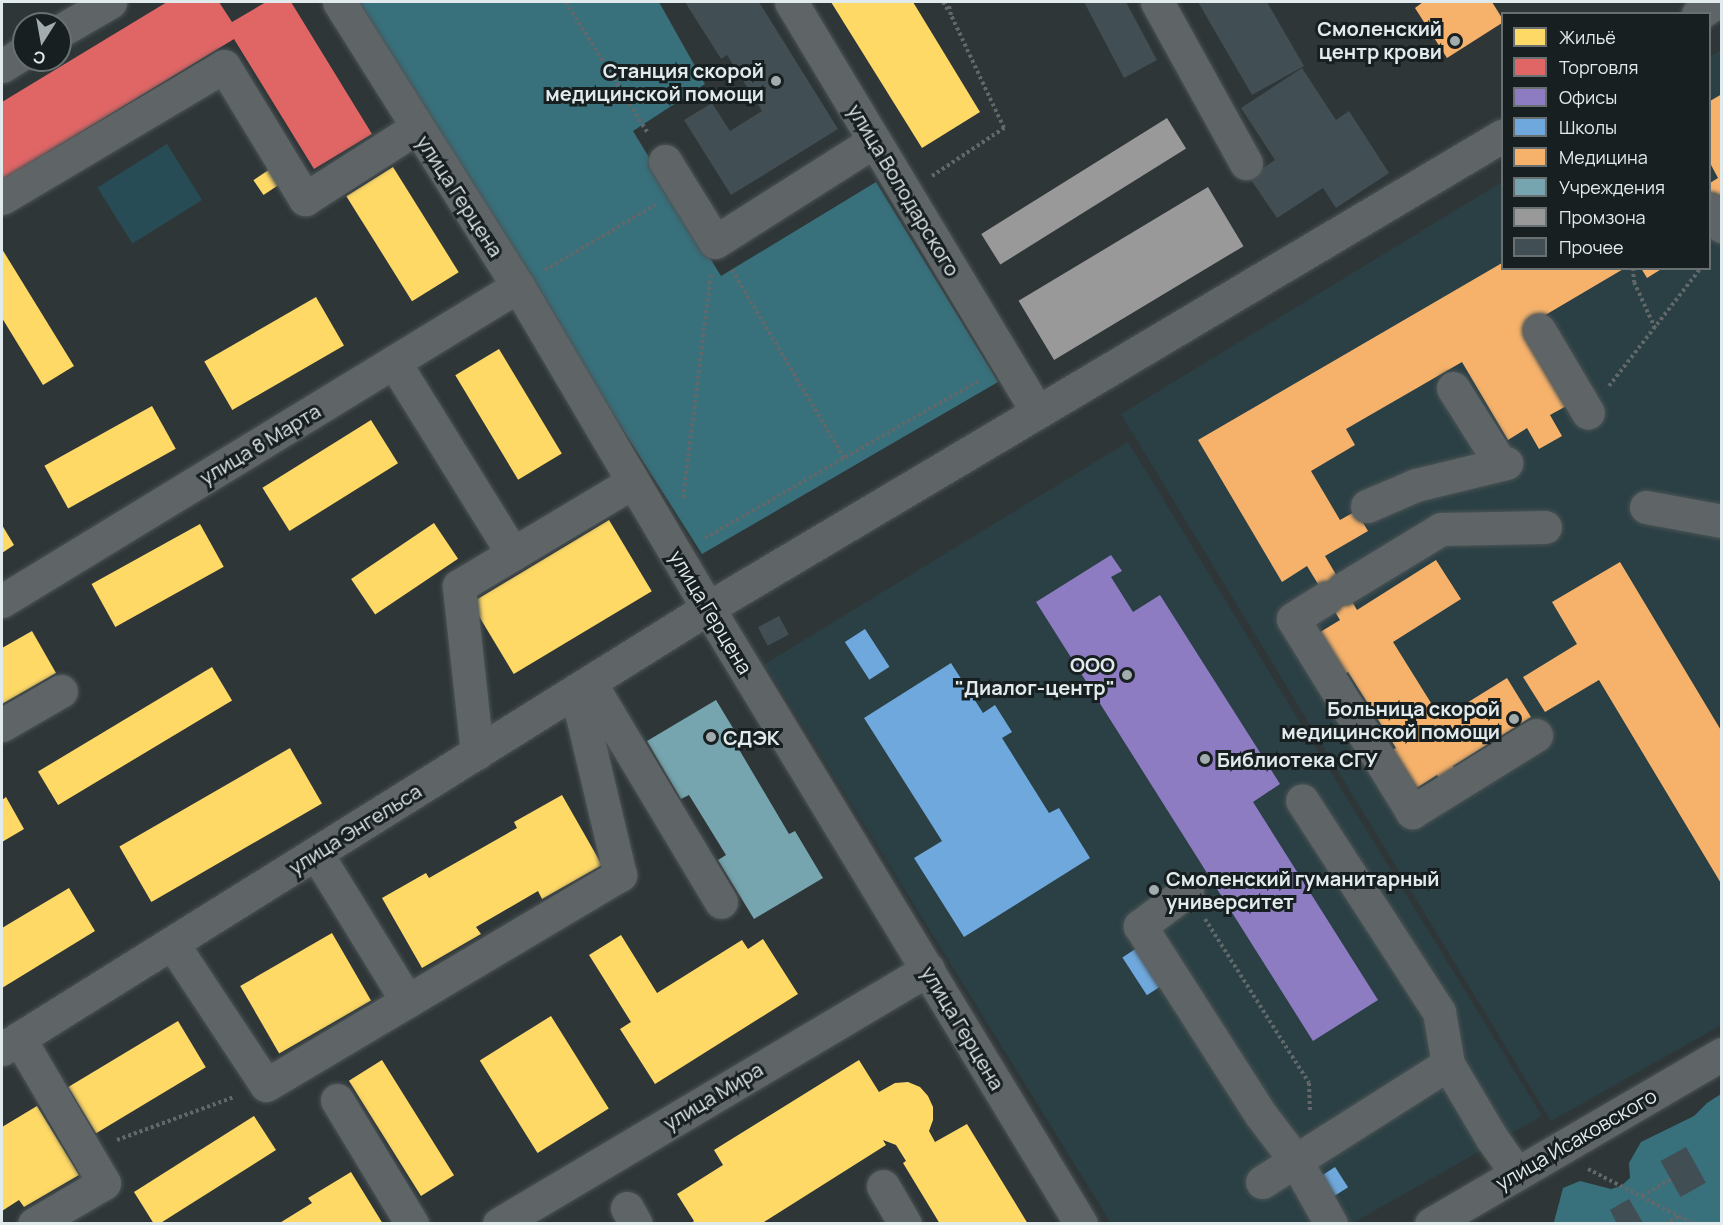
<!DOCTYPE html>
<meta charset="utf-8">
<style>
body{margin:0}
#map{position:relative;width:1723px;height:1225px;overflow:hidden;background:#2e3638;font-family:Manrope,sans-serif}
div>[style]{position:absolute}
.built>*{inset:0;background:#2b4045}
.green>*{inset:0;background:#284c55;transform-origin:0 0}
.forest>*{inset:0;background:#38707c}
.homes>*{inset:0;background:#ffd966;transform-origin:0 0}
.shops>*{inset:0;background:#e06666}
.offices>*{inset:0;background:#8e7cc3}
.schools>*{inset:0;background:#6fa8dc;transform-origin:0 0}
.health>*{inset:0;background:#f6b26b}
.public>*{inset:0;background:#76a5af}
.industry>*{inset:0;background:#999;transform-origin:0 0}
.building>*{inset:0;background:#414e54;transform-origin:0 0}
.path>*{height:4px;margin-top:-2px;transform-origin:0;background:repeating-linear-gradient(90deg,#626769 0 3px,transparent 0 6px)}
.roads{filter:drop-shadow(0 0 2px #4b5354) drop-shadow(0 0 2px #4b5354)}
.minor>*{height:33px;margin:-16.5px;padding:0 16.5px;transform-origin:16.5px;border-radius:16.5px;background:#5f6566}
.dots>*{width:16px;height:16px;translate:-50% -50%;box-sizing:border-box;border:3px solid #181f20;border-radius:50%}
span{translate:-50% -50%;white-space:nowrap;text-align:center;line-height:1.15;-webkit-text-stroke:6px #181f20;paint-order:stroke}
.poi-label{font-size:20px;color:#e1eaed;font-weight:700}
.right{translate:-100% -50%;text-align:right}
.left{translate:0 -50%;text-align:left}
.street-label{font-size:20px;color:#e1eaed}
.frame{position:absolute;inset:0;border:3px solid #e1eaed;pointer-events:none}
.legend{position:absolute;left:1501px;top:12px;width:210px;height:258px;box-sizing:border-box;background:#181f20;border:2px solid #687072;margin:0;padding:8px 10px;list-style:none;font-size:18px;color:#e1eaed}
.legend li{display:flex;align-items:center;gap:12px;height:30px}
.legend b{width:30px;border:2px solid #687072}
.north{position:absolute;left:12px;top:12px;width:60px;height:60px;box-sizing:border-box;background:#181f20;border:2px solid #687072;border-radius:50%;rotate:191deg;font-size:16px;font-weight:700;line-height:24px;text-align:center;color:#e1eaed}
.north::after{content:'';display:block;margin:auto;width:21px;height:27px;background:#a2abae;clip-path:polygon(50% 0,100% 100%,50% 72%,0 100%)}
</style>
<div id="map">
<div class="built">
<div style="clip-path:polygon(1721px 50px,1721px 1025px,1551px 1121px,1121px 414px,1502px 182px,1502px 268px,1710px 268px,1710px 57px)"></div>
<div style="clip-path:polygon(1128px 442px,1542px 1116px,1353px 1223px,1111px 1223px,765px 664px)"></div>
</div>
<div class="green">
<div style="left:167px;top:144px;width:66px;height:82px;rotate:58deg"></div>
</div>
<div class="forest">
<div style="clip-path:polygon(351px 2px,659px 2px,705px 84px,633px 131px,721px 276px,876px 182px,998px 382px,702px 554px)"></div>
<div style="clip-path:polygon(1721px 1094px,1721px 1223px,1548px 1224px,1554px 1222px,1563px 1188px,1580px 1181px,1611px 1189px,1621px 1186px,1630px 1178px,1629px 1163px,1641px 1142px,1694px 1116px,1707px 1103px)"></div>
</div>
<div class="homes">
<div style="clip-path:polygon(831px 2px,913px 2px,980px 112px,922px 148px)"></div>
<div style="left:393px;top:167px;width:124px;height:55px;rotate:58deg"></div>
<div style="left:270px;top:169px;width:18px;height:20px;rotate:56deg"></div>
<div style="clip-path:polygon(2px 249px,74px 366px,43px 385px,2px 318px)"></div>
<div style="left:316px;top:297px;width:56px;height:129px;rotate:60deg"></div>
<div style="left:499px;top:349px;width:122px;height:51px;rotate:59deg"></div>
<div style="left:152px;top:406px;width:49px;height:123px;rotate:61deg"></div>
<div style="left:371px;top:420px;width:51px;height:128px;rotate:58deg"></div>
<div style="left:609px;top:520px;width:83px;height:161px;rotate:59deg"></div>
<div style="left:434px;top:523px;width:43px;height:100px;rotate:56deg"></div>
<div style="left:200px;top:524px;width:49px;height:124px;rotate:61deg"></div>
<div style="clip-path:polygon(2px 525px,14px 545px,2px 553px)"></div>
<div style="clip-path:polygon(32px 631px,56px 673px,2px 704px,2px 648px)"></div>
<div style="left:212px;top:667px;width:39px;height:203px;rotate:59deg"></div>
<div style="left:290px;top:748px;width:64px;height:197px;rotate:60deg"></div>
<div style="clip-path:polygon(562px 795px,602px 865px,542px 899px,538px 891px,476px 927px,481px 934px,422px 968px,382px 898px,426px 873px,429px 878px,517px 828px,514px 822px)"></div>
<div style="clip-path:polygon(6px 797px,24px 829px,2px 842px,2px 800px)"></div>
<div style="clip-path:polygon(69px 888px,95px 931px,2px 988px,2px 928px)"></div>
<div style="left:332px;top:933px;width:78px;height:106px;rotate:60deg"></div>
<div style="clip-path:polygon(621px 935px,657px 993px,742px 940px,748px 949px,763px 939px,798px 994px,655px 1084px,620px 1029px,631px 1022px,589px 955px)"></div>
<div style="left:551px;top:1016px;width:109px;height:84px;rotate:58deg"></div>
<div style="left:178px;top:1021px;width:54px;height:128px;rotate:59deg"></div>
<div style="left:382px;top:1060px;width:136px;height:39px;rotate:58deg"></div>
<div style="clip-path:polygon(859px 1060px,879px 1092px,895px 1083px,908px 1082px,920px 1087px,928px 1096px,933px 1107px,933px 1120px,929px 1131px,935px 1142px,967px 1124px,1028px 1224px,940px 1224px,903px 1163px,906px 1161px,896px 1145px,883px 1140px,886px 1145px,761px 1224px,690px 1224px,694px 1221px,677px 1194px,723px 1165px,714px 1150px)"></div>
<div style="clip-path:polygon(37px 1106px,79px 1175px,24px 1207px,19px 1200px,2px 1211px,2px 1127px)"></div>
<div style="clip-path:polygon(254px 1116px,276px 1150px,159px 1224px,154px 1224px,134px 1192px)"></div>
<div style="clip-path:polygon(351px 1172px,383px 1224px,278px 1224px,312px 1203px,308px 1198px)"></div>
</div>
<div class="shops">
<div style="clip-path:polygon(167px 2px,219px 2px,232px 22px,266px 2px,291px 2px,372px 134px,314px 169px,234px 39px,2px 180px,2px 102px)"></div>
</div>
<div class="offices">
<div style="clip-path:polygon(1111px 555px,1122px 571px,1111px 577px,1133px 612px,1160px 595px,1280px 784px,1253px 802px,1378px 1000px,1313px 1041px,1036px 602px)"></div>
</div>
<div class="schools">
<div style="left:865px;top:629px;width:45px;height:24px;rotate:57deg"></div>
<div style="clip-path:polygon(951px 663px,983px 713px,995px 705px,1012px 732px,1002px 738px,1049px 813px,1059px 808px,1090px 858px,964px 937px,914px 858px,942px 841px,864px 718px)"></div>
<div style="left:1140px;top:946px;width:45px;height:21px;rotate:57deg"></div>
<div style="left:1335px;top:1167px;width:24px;height:22px;rotate:57deg"></div>
</div>
<div class="health">
<div style="clip-path:polygon(1423px 2px,1492px 2px,1502px 18px,1502px 23px,1447px 58px,1415px 8px)"></div>
<div style="clip-path:polygon(1722px 94px,1722px 194px,1710px 201px,1710px 183px,1718px 178px,1710px 163px,1710px 101px)"></div>
<div style="clip-path:polygon(1502px 263px,1502px 268px,1625px 268px,1525px 327px,1570px 404px,1550px 415px,1562px 436px,1539px 449px,1527px 428px,1508px 440px,1462px 362px,1346px 429px,1355px 445px,1311px 471px,1340px 520px,1356px 511px,1368px 531px,1325px 556px,1357px 610px,1436px 560px,1461px 599px,1393px 642px,1441px 719px,1507px 678px,1531px 717px,1453px 766px,1457px 773px,1441px 782px,1437px 775px,1415px 789px,1390px 751px,1396px 748px,1348px 672px,1343px 675px,1317px 634px,1340px 620px,1307px 566px,1282px 582px,1198px 440px)"></div>
<div style="clip-path:polygon(1641px 268px,1663px 268px,1647px 278px)"></div>
<div style="clip-path:polygon(1620px 562px,1722px 732px,1722px 885px,1599px 680px,1545px 712px,1523px 677px,1577px 644px,1552px 602px)"></div>
</div>
<div class="public">
<div style="clip-path:polygon(716px 700px,742px 743px,737px 746px,789px 834px,795px 831px,823px 878px,754px 919px,718px 860px,726px 855px,689px 795px,681px 799px,647px 741px)"></div>
</div>
<div class="industry">
<div style="left:1167px;top:118px;width:36px;height:219px;rotate:58deg"></div>
<div style="left:1208px;top:187px;width:69px;height:221px;rotate:59deg"></div>
</div>
<div class="building">
<div style="clip-path:polygon(685px 2px,759px 2px,838px 129px,731px 195px,684px 120px,712px 103px,730px 131px,762px 111px,727px 55px,721px 59px)"></div>
<div style="clip-path:polygon(1084px 2px,1126px 2px,1157px 60px,1124px 78px)"></div>
<div style="clip-path:polygon(1198px 2px,1267px 2px,1304px 66px,1252px 95px)"></div>
<div style="clip-path:polygon(1302px 68px,1336px 120px,1349px 111px,1389px 173px,1336px 208px,1323px 188px,1277px 218px,1249px 177px,1275px 160px,1241px 108px)"></div>
<div style="left:779px;top:616px;width:21px;height:24px;rotate:62deg"></div>
<div style="left:1686px;top:1147px;width:41px;height:29px;rotate:61deg"></div>
<div style="clip-path:polygon(1629px 1199px,1643px 1223px,1642px 1224px,1617px 1224px,1610px 1210px)"></div>
</div>
<div class="path">
<div style="left:566px;top:2px;width:155px;rotate:58deg"></div>
<div style="left:943px;top:2px;width:12px;rotate:59deg"></div>
<div style="left:932px;top:176px;width:87px;rotate:-33.7deg"></div>
<div style="left:1004px;top:128px;width:125px;rotate:-115.1deg"></div>
<div style="left:951px;top:15px;width:13px;rotate:-103deg"></div>
<div style="left:1633px;top:268px;width:14px;rotate:86deg"></div>
<div style="left:1634px;top:282px;width:51px;rotate:65.5deg"></div>
<div style="left:545px;top:270px;width:128px;rotate:-30.6deg"></div>
<div style="left:732px;top:270px;width:219px;rotate:59.2deg"></div>
<div style="left:1609px;top:386px;width:150px;rotate:-52.1deg"></div>
<div style="left:683px;top:498px;width:227px;rotate:-82.9deg"></div>
<div style="left:705px;top:538px;width:317px;rotate:-29.9deg"></div>
<div style="left:1205px;top:919px;width:194px;rotate:57.6deg"></div>
<div style="left:1309px;top:1083px;width:29px;rotate:88deg"></div>
<div style="left:117px;top:1140px;width:125px;rotate:-20.2deg"></div>
<div style="left:1588px;top:1169px;width:119px;rotate:27.4deg"></div>
<div style="left:1642px;top:1196px;width:34px;rotate:-30deg"></div>
<div style="left:1665px;top:1224px;width:16px;rotate:-30deg"></div>
</div>
<div class="roads">
<div class="minor">
<div style="left:339px;top:2px;width:336px;rotate:57.8deg"></div>
<div style="left:518px;top:286px;width:374px;rotate:59.5deg"></div>
<div style="left:708px;top:608px;width:720px;rotate:58.8deg"></div>
<div style="left:791px;top:2px;width:478px;rotate:59deg"></div>
<div style="left:1157px;top:2px;width:184px;rotate:61.1deg"></div>
<div style="left:1698px;top:14px;width:22px;rotate:-34deg"></div>
<div style="left:60px;top:31px;width:58px;rotate:-30.1deg"></div>
<div style="left:2px;top:66px;width:26px;rotate:-32deg"></div>
<div style="left:665px;top:161px;width:95px;rotate:58.3deg"></div>
<div style="left:715px;top:242px;width:188px;rotate:-32.4deg"></div>
<div style="left:2px;top:198px;width:258px;rotate:-30.7deg"></div>
<div style="left:224px;top:66px;width:156px;rotate:58.7deg"></div>
<div style="left:305px;top:199px;width:132px;rotate:-32.6deg"></div>
<div style="left:1710px;top:209px;width:21px;rotate:55deg"></div>
<div style="left:1539px;top:330px;width:96px;rotate:59.4deg"></div>
<div style="left:394px;top:362px;width:226px;rotate:58.2deg"></div>
<div style="left:1453px;top:388px;width:90px;rotate:57.7deg"></div>
<div style="left:1367px;top:506px;width:53px;rotate:-23.2deg"></div>
<div style="left:1416px;top:485px;width:93px;rotate:-13.7deg"></div>
<div style="left:1646px;top:507px;width:77px;rotate:10.4deg"></div>
<div style="left:1344px;top:588px;width:114px;rotate:-31.3deg"></div>
<div style="left:1441px;top:529px;width:104px;rotate:-1.1deg"></div>
<div style="left:1326px;top:598px;width:39px;rotate:148deg"></div>
<div style="left:1293px;top:619px;width:227px;rotate:58.3deg"></div>
<div style="left:1412px;top:812px;width:146px;rotate:-31.8deg"></div>
<div style="left:2px;top:601px;width:605px;rotate:-31.4deg"></div>
<div style="left:590px;top:683px;width:255px;rotate:59.1deg"></div>
<div style="left:2px;top:725px;width:68px;rotate:-30deg"></div>
<div style="left:477px;top:753px;width:168px;rotate:-96.2deg"></div>
<div style="left:459px;top:586px;width:203px;rotate:-30.9deg"></div>
<div style="left:316px;top:853px;width:174px;rotate:58.4deg"></div>
<div style="left:1187px;top:891px;width:59px;rotate:143.3deg"></div>
<div style="left:1140px;top:926px;width:224px;rotate:57.4deg"></div>
<div style="left:1261px;top:1115px;width:58px;rotate:52.7deg"></div>
<div style="left:1296px;top:1161px;width:72px;rotate:60.9deg"></div>
<div style="left:172px;top:943px;width:170px;rotate:56.5deg"></div>
<div style="left:266px;top:1085px;width:412px;rotate:-30.7deg"></div>
<div style="left:620px;top:875px;width:189px;rotate:-103.4deg"></div>
<div style="left:19px;top:1038px;width:168px;rotate:59.6deg"></div>
<div style="left:104px;top:1183px;width:81px;rotate:149.6deg"></div>
<div style="left:2px;top:1049px;width:832px;rotate:-31.99deg"></div>
<div style="left:708px;top:608px;width:924px;rotate:-30.73deg"></div>
<div style="left:1448px;top:1064px;width:85px;rotate:59.5deg"></div>
<div style="left:1491px;top:1137px;width:45px;rotate:54.9deg"></div>
<div style="left:337px;top:1100px;width:145px;rotate:58.8deg"></div>
<div style="left:1262px;top:1182px;width:220px;rotate:-32.4deg"></div>
<div style="left:1448px;top:1064px;width:53px;rotate:-99.8deg"></div>
<div style="left:1439px;top:1012px;width:252px;rotate:-122.9deg"></div>
<div style="left:883px;top:1186px;width:44px;rotate:59.9deg"></div>
<div style="left:627px;top:1208px;width:18px;rotate:61deg"></div>
<div style="left:499px;top:1224px;width:499px;rotate:-30.7deg"></div>
<div style="left:1431px;top:1224px;width:337px;rotate:-30.3deg"></div>
</div>
</div>
<div class="dots">
<div style="left:1455px;top:41px;background:#a2abae"></div>
<div style="left:776px;top:81px;background:#a2abae"></div>
<div style="left:1127px;top:675px;background:#a2abae"></div>
<div style="left:1514px;top:719px;background:#a2abae"></div>
<div style="left:711px;top:737px;background:#a2abae"></div>
<div style="left:1205px;top:759px;background:#a2abae"></div>
<div style="left:1154px;top:890px;background:#a2abae"></div>
</div>
<div class="poi-label">
<span class="right" style="left:1442px;top:40px">Смоленский<br>центр крови</span>
<span class="right" style="left:764px;top:82px">Станция скорой<br>медицинской помощи</span>
<span class="right" style="left:1115px;top:676px">ООО<br>"Диалог-центр"</span>
<span class="right" style="left:1500px;top:720px">Больница скорой<br>медицинской помощи</span>
<span class="left" style="left:723px;top:737px">СДЭК</span>
<span class="left" style="left:1217px;top:759px">Библиотека СГУ</span>
<span class="left" style="left:1166px;top:890px">Смоленский гуманитарный<br>университет</span>
</div>
<div class="street-label">
<span style="left:904px;top:190px;rotate:59deg">улица Володарского</span>
<span style="left:460px;top:196px;rotate:57deg">улица Герцена</span>
<span style="left:260px;top:444px;rotate:-31deg">улица 8 Марта</span>
<span style="left:711px;top:612px;rotate:59deg">улица Герцена</span>
<span style="left:355px;top:829px;rotate:-32deg">улица Энгельса</span>
<span style="left:963px;top:1028px;rotate:59deg">улица Герцена</span>
<span style="left:713px;top:1096px;rotate:-31deg">улица Мира</span>
<span style="left:1576px;top:1139px;rotate:-30deg">улица Исаковского</span>
</div>
<div class="frame"></div>
<ul class="legend">
<li><b style="height:16px;background:#ffd966"></b>Жильё</li>
<li><b style="height:16px;background:#e06666"></b>Торговля</li>
<li><b style="height:16px;background:#8e7cc3"></b>Офисы</li>
<li><b style="height:16px;background:#6fa8dc"></b>Школы</li>
<li><b style="height:16px;background:#f6b26b"></b>Медицина</li>
<li><b style="height:16px;background:#76a5af"></b>Учреждения</li>
<li><b style="height:16px;background:#999"></b>Промзона</li>
<li><b style="height:16px;background:#414e54"></b>Прочее</li>
</ul>
<div class="north">С</div>
</div>
